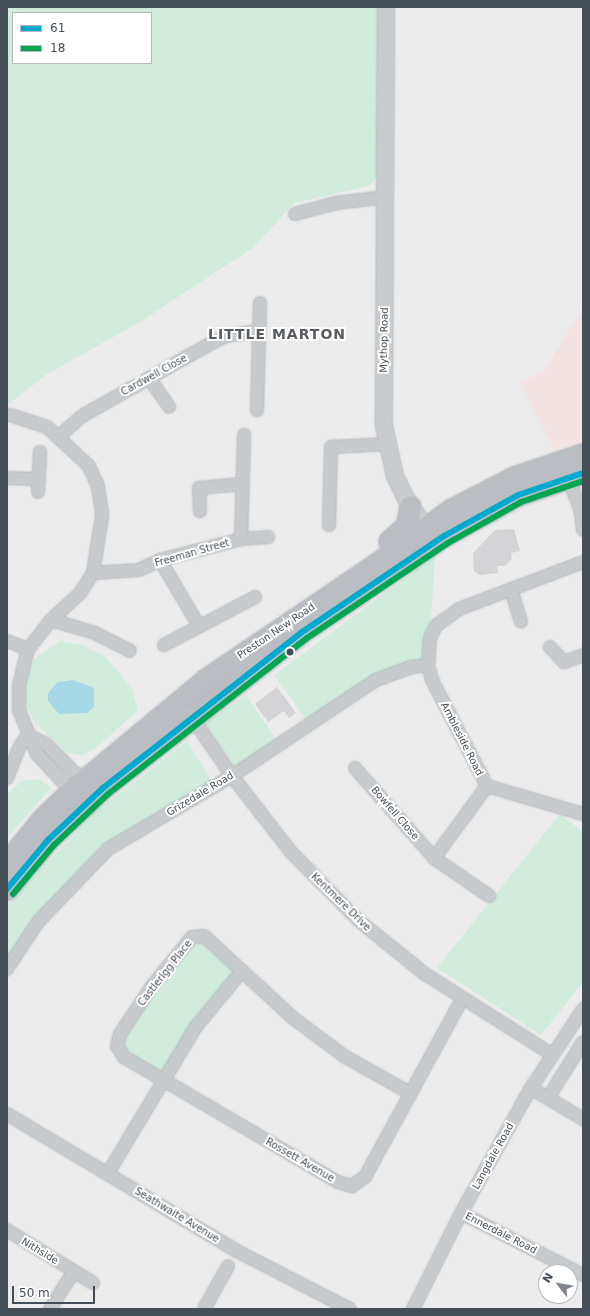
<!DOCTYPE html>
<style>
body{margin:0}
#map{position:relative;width:590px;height:1316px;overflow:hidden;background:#edecec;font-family:"DejaVu Sans",sans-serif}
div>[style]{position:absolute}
.medical>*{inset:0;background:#f3e4e3}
.green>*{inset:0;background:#d1ebdc;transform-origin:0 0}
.water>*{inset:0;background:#a7d8e8}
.building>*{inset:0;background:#d4d4d6}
.roads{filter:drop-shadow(0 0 1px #b2b6bb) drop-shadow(0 0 1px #b2b6bb)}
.street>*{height:12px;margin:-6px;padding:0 6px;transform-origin:6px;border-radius:6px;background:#c8cbcd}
.secondary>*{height:16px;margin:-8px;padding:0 8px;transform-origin:8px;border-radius:8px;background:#c9ccce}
.highway>*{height:21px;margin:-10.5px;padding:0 10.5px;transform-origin:10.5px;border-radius:10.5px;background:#babec2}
.bus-1>*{height:6px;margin:-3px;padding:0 3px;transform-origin:3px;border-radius:3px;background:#00a9ce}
.bus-2>*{height:6px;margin:-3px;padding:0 3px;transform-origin:3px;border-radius:3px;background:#00a651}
.dots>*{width:11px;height:11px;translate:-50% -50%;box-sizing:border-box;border:2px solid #fff;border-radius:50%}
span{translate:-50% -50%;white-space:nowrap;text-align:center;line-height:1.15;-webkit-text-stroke:4px #fff;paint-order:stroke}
.street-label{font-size:10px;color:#454e57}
.district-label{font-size:14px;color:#585b60;font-weight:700;letter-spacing:1px}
.frame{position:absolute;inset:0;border:8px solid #454e57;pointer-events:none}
.legend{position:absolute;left:12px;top:12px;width:140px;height:52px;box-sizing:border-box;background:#fff;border:1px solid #b5b8bc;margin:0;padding:5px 7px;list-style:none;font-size:12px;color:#454e57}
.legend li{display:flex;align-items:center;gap:8px;height:20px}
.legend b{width:20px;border:1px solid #b5b8bc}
.north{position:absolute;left:538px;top:1264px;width:40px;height:40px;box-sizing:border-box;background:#fff;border:1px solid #b5b8bc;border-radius:50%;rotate:301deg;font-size:11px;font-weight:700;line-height:16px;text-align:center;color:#454e57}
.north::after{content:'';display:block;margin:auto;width:14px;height:18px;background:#80858b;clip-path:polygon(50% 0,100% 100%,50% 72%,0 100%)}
.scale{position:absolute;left:12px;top:1286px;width:83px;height:18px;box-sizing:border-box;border:2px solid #454e57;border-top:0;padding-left:5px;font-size:12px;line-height:14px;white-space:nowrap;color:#454e57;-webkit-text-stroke:3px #fff;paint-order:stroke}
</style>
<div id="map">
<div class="medical">
<div style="clip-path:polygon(583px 309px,583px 446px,557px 454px,519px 383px,543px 372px)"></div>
</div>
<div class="green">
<div style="clip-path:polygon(evenodd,7px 7px,386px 7px,377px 177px,369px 186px,294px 203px,254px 247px,140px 322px,49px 373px,7px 405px,7px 7px,13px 13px,151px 13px,151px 63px,13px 63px,13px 13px)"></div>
<div style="clip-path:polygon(435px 556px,428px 665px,376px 680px,309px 724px,274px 675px)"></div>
<div style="clip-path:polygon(60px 641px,82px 645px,105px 656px,132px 689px,138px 710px,95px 749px,82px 755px,67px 753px,35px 723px,25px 702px,25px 684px,33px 660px)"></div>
<div style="left:246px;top:695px;width:59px;height:50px;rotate:56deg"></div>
<div style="clip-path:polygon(187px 741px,215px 786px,85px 870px,7px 969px,7px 906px,11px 901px,93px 814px)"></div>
<div style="clip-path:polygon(40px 779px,51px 788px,7px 838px,7px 794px,22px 781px)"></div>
<div style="clip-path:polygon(560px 814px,583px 832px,583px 982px,541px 1035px,437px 968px)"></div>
<div style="clip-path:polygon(204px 936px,242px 971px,164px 1080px,124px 1057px,120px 1034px,192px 937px)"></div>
</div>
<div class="water">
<div style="clip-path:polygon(73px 680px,94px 688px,94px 707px,87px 713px,59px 714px,48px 701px,48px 693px,58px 682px)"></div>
</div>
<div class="building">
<div style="clip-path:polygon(514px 529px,520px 551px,511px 553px,512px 559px,505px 566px,497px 566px,498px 573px,479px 575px,474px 571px,473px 553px,495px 530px)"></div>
<div style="clip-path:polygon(277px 687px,296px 713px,289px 718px,284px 711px,268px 722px,255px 704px)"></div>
</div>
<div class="roads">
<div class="street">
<div style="left:295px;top:214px;width:42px;rotate:-15deg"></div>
<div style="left:336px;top:203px;width:51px;rotate:-6.7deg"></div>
<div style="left:149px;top:378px;width:35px;rotate:55deg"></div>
<div style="left:257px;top:410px;width:107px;rotate:-88.4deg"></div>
<div style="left:10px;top:415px;width:39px;rotate:18deg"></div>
<div style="left:47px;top:427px;width:57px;rotate:42.9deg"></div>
<div style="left:89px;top:466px;width:22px;rotate:66deg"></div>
<div style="left:98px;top:486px;width:30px;rotate:82deg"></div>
<div style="left:102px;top:516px;width:58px;rotate:99deg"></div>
<div style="left:93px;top:573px;width:24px;rotate:123deg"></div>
<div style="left:80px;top:593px;width:40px;rotate:137deg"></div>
<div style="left:51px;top:620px;width:37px;rotate:128deg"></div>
<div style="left:28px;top:649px;width:37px;rotate:104deg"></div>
<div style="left:19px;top:685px;width:25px;rotate:90deg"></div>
<div style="left:19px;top:710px;width:48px;rotate:67.8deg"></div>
<div style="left:37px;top:754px;width:50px;rotate:47.4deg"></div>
<div style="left:58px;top:437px;width:32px;rotate:-41deg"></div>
<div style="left:82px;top:416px;width:145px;rotate:-29.4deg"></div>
<div style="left:208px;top:345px;width:20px;rotate:-27deg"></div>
<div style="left:226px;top:336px;width:32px;rotate:-9deg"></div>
<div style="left:568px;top:477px;width:33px;rotate:69deg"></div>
<div style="left:580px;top:508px;width:22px;rotate:82deg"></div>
<div style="left:7px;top:478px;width:32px;rotate:2deg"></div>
<div style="left:38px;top:492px;width:40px;rotate:-87.1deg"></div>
<div style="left:200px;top:511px;width:23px;rotate:-92deg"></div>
<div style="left:199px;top:488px;width:43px;rotate:-5.3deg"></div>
<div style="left:329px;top:525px;width:78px;rotate:-88.5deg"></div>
<div style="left:331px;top:447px;width:56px;rotate:-3.1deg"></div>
<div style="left:241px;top:539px;width:104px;rotate:-88.3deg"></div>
<div style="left:160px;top:560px;width:77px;rotate:59.4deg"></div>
<div style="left:583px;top:562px;width:133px;rotate:159.2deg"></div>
<div style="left:459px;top:609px;width:29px;rotate:144deg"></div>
<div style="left:436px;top:626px;width:13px;rotate:117deg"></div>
<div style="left:430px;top:638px;width:27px;rotate:94deg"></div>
<div style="left:428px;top:665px;width:16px;rotate:75deg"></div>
<div style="left:432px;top:680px;width:119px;rotate:62.6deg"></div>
<div style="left:487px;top:786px;width:100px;rotate:16.3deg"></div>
<div style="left:93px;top:573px;width:46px;rotate:-3.7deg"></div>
<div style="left:139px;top:570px;width:23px;rotate:-25deg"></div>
<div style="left:160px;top:560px;width:84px;rotate:-14.5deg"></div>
<div style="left:241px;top:539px;width:27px;rotate:-4deg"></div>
<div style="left:511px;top:589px;width:34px;rotate:73deg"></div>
<div style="left:51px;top:620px;width:46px;rotate:16.5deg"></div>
<div style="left:95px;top:633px;width:39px;rotate:27deg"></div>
<div style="left:7px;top:641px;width:22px;rotate:21deg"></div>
<div style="left:164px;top:645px;width:103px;rotate:-27.8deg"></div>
<div style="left:550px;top:647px;width:21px;rotate:47deg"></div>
<div style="left:564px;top:662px;width:20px;rotate:-20deg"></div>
<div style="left:189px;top:713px;width:76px;rotate:55.7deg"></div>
<div style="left:232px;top:776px;width:96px;rotate:52.2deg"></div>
<div style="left:291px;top:852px;width:95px;rotate:45.4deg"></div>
<div style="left:358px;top:920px;width:86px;rotate:38.9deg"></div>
<div style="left:425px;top:974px;width:149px;rotate:32.4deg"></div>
<div style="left:28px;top:735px;width:20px;rotate:27deg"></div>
<div style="left:46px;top:744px;width:52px;rotate:45deg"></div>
<div style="left:355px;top:768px;width:120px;rotate:48.7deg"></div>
<div style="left:434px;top:858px;width:67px;rotate:34.6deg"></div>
<div style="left:7px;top:778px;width:35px;rotate:-68deg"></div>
<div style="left:20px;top:746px;width:14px;rotate:-54deg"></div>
<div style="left:434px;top:858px;width:89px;rotate:-53.6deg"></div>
<div style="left:7px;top:969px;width:56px;rotate:-56.6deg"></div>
<div style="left:38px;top:922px;width:101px;rotate:-46.2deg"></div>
<div style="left:108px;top:849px;width:144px;rotate:-30.5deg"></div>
<div style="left:232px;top:776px;width:173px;rotate:-33.7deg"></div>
<div style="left:376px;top:680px;width:38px;rotate:-20deg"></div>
<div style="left:412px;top:667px;width:16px;rotate:-7deg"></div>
<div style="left:531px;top:1088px;width:61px;rotate:30.8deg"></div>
<div style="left:408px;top:1092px;width:73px;rotate:-150.6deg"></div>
<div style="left:344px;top:1056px;width:64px;rotate:-143.3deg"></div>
<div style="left:293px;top:1018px;width:121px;rotate:-137.3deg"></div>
<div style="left:204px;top:936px;width:12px;rotate:175deg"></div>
<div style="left:192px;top:937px;width:63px;rotate:129.2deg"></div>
<div style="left:152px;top:986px;width:58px;rotate:123.7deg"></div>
<div style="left:120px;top:1034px;width:12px;rotate:104deg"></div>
<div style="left:117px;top:1046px;width:13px;rotate:58deg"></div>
<div style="left:124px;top:1057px;width:248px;rotate:30.3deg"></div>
<div style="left:338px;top:1182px;width:15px;rotate:16deg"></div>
<div style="left:352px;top:1186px;width:16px;rotate:-35deg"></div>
<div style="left:365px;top:1177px;width:203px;rotate:-61.4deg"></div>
<div style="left:548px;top:1098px;width:66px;rotate:-58deg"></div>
<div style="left:7px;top:1114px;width:268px;rotate:30.8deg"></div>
<div style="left:237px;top:1251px;width:127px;rotate:27.2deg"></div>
<div style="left:108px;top:1173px;width:169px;rotate:-59deg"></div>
<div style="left:195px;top:1028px;width:74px;rotate:-50.5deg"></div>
<div style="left:461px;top:1213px;width:137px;rotate:26.9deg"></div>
<div style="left:7px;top:1230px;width:101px;rotate:31.6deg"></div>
<div style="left:50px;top:1309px;width:45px;rotate:-57.7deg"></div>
<div style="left:204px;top:1309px;width:49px;rotate:-60.8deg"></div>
<div style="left:413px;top:1309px;width:107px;rotate:-63.4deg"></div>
<div style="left:461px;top:1213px;width:143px;rotate:-60.8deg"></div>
<div style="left:531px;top:1088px;width:95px;rotate:-56.6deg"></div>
</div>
<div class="secondary">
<div style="left:386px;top:7px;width:419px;rotate:90.3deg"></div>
<div style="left:384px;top:426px;width:51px;rotate:77.6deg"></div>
<div style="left:395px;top:476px;width:28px;rotate:64deg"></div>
<div style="left:407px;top:501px;width:44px;rotate:54.2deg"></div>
</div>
<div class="highway">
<div style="left:389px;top:541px;width:24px;rotate:-42deg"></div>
<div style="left:407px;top:525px;width:19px;rotate:-81deg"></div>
<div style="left:7px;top:862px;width:55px;rotate:-50.9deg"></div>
<div style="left:42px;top:819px;width:40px;rotate:-44deg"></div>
<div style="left:71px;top:791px;width:175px;rotate:-39.7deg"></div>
<div style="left:206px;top:679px;width:225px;rotate:-34.1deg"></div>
<div style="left:392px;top:553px;width:72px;rotate:-36.6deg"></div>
<div style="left:450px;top:510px;width:72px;rotate:-27.3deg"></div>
<div style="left:514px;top:477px;width:73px;rotate:-18.4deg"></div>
<div style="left:7px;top:889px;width:64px;rotate:-50.1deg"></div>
<div style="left:48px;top:840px;width:76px;rotate:-43.4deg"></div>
<div style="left:103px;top:788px;width:253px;rotate:-38.1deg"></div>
<div style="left:302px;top:632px;width:171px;rotate:-34.1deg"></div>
<div style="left:444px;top:536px;width:85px;rotate:-29deg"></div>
<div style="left:518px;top:495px;width:69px;rotate:-18.7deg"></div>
</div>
</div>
<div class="bus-1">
<div style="left:7px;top:889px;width:64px;rotate:-50.1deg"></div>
<div style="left:48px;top:840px;width:76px;rotate:-43.4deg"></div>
<div style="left:103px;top:788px;width:253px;rotate:-38.1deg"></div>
<div style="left:302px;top:632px;width:171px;rotate:-34.1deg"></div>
<div style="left:444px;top:536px;width:85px;rotate:-29deg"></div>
<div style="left:518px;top:495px;width:69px;rotate:-18.7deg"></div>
</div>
<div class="bus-2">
<div style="left:13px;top:894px;width:64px;rotate:-50.1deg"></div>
<div style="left:54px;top:845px;width:74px;rotate:-43.4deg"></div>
<div style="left:108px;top:794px;width:253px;rotate:-38.1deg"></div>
<div style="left:307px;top:638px;width:170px;rotate:-34deg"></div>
<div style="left:448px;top:543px;width:84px;rotate:-29.3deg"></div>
<div style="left:521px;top:502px;width:65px;rotate:-18.7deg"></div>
</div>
<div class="dots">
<div style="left:290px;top:652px;background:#454e57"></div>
</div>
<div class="street-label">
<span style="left:384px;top:340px;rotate:-89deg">Mythop Road</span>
<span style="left:154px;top:375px;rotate:-29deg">Cardwell Close</span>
<span style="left:192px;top:553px;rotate:-16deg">Freeman Street</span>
<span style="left:276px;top:631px;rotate:-34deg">Preston New Road</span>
<span style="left:462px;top:739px;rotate:63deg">Ambleside Road</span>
<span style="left:200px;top:794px;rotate:-31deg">Grizedale Road</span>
<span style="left:395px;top:813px;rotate:49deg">Bowfell Close</span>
<span style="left:341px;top:902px;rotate:44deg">Kentmere Drive</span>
<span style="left:165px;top:973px;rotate:-52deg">Castlerigg Place</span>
<span style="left:493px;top:1156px;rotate:-61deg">Langdale Road</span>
<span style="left:300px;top:1160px;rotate:30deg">Rossett Avenue</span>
<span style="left:177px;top:1215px;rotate:31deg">Seathwaite Avenue</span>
<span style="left:501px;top:1233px;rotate:27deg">Ennerdale Road</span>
<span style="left:40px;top:1251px;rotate:31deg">Nithside</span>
</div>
<div class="district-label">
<span style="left:277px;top:334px">LITTLE MARTON</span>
</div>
<div class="frame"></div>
<ul class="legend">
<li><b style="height:5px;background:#00a9ce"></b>61</li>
<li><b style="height:5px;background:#00a651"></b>18</li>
</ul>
<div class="north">N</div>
<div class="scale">50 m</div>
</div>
